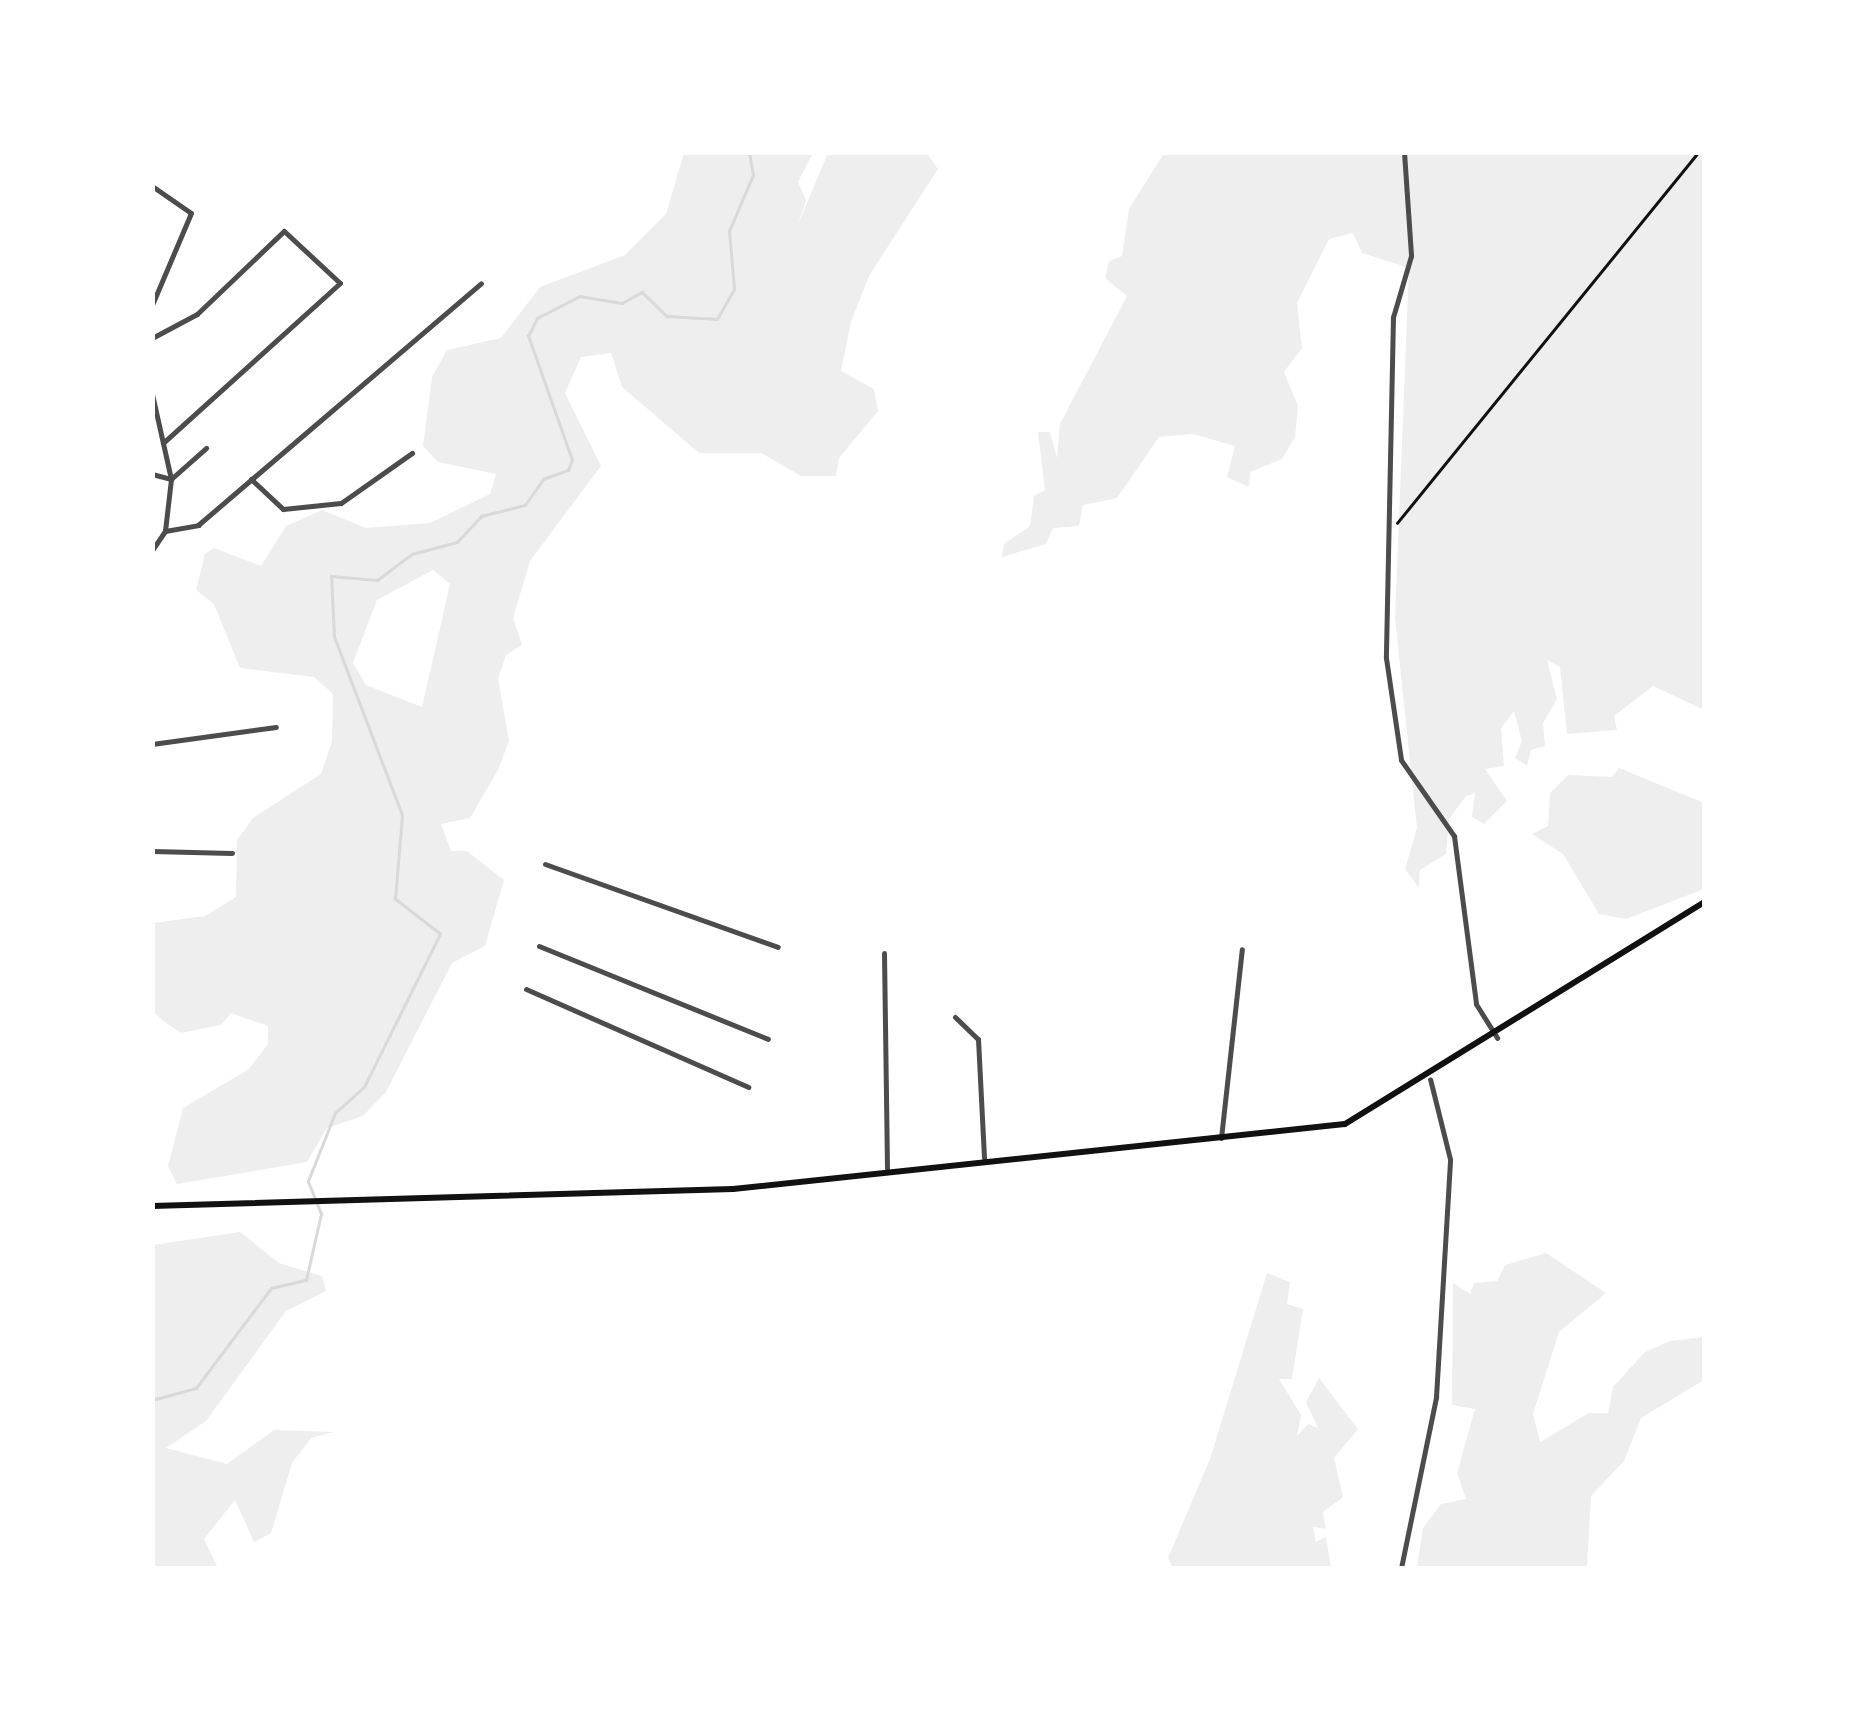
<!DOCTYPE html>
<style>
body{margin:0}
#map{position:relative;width:1857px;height:1721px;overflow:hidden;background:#fff;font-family:"PT Serif",serif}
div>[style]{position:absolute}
.green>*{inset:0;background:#eee}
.stream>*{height:2.5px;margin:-1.25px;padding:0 1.25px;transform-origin:1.25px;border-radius:1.25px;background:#d9d9d9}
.path>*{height:2.5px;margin:-1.25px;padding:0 1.25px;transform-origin:1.25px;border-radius:1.25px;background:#111}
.minor>*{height:5px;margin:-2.5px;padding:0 2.5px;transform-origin:2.5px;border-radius:2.5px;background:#4c4c4c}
.secondary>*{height:6px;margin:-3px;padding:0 3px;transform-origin:3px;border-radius:3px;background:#111}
span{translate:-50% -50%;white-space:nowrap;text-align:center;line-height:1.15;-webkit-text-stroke:10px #fff;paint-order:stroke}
.frame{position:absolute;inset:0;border:155px solid #fff;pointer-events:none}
</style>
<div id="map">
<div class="green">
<div style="clip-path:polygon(evenodd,926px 152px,938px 169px,869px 276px,851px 322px,841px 371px,874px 389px,878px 411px,839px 458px,836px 476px,801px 476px,761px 453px,699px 453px,622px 387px,611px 353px,581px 357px,565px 393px,601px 466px,530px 561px,513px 618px,522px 645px,506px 655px,498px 679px,509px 741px,498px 770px,470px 818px,441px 824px,451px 851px,467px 851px,504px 880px,485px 946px,452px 963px,386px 1092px,363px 1116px,327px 1128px,307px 1162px,177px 1184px,168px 1166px,183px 1108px,249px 1069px,268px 1044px,268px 1026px,231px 1013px,221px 1025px,181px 1033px,162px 1020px,153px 1011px,153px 923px,205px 916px,236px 897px,237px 840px,253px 818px,321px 774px,332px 741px,333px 694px,314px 677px,240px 668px,214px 604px,196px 590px,205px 554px,214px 548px,261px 566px,286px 526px,322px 510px,366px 528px,430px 523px,490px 494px,496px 474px,438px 462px,423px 446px,432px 377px,447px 350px,501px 338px,540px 287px,625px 255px,666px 214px,684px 153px,813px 153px,798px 182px,806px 200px,798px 224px,828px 153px,926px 152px,433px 570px,450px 584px,422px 707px,366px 685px,353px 663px,377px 600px,433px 570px)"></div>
<div style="clip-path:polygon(1164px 153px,1704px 153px,1704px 710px,1653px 686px,1614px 716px,1617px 730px,1567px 734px,1560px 667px,1547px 660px,1557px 699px,1543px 723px,1545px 746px,1531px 750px,1527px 766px,1515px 758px,1522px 741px,1514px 711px,1501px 728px,1504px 766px,1485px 769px,1507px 801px,1484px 824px,1472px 817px,1475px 793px,1466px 796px,1449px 819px,1446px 854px,1420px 870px,1419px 888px,1405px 869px,1417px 828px,1395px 618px,1409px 268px,1362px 253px,1353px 233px,1329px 239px,1297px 303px,1302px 348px,1284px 372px,1298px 406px,1295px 437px,1282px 459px,1250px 472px,1249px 487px,1227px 477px,1235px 446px,1193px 434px,1159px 437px,1117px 498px,1083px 505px,1079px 526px,1053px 528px,1046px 544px,1002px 557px,1004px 544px,1030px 526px,1034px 496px,1045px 490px,1038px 432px,1050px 432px,1057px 458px,1060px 424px,1127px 296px,1105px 278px,1109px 261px,1122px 256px,1129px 209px)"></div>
<div style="clip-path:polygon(1619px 768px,1704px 803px,1704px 889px,1626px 919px,1599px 914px,1563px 854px,1532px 834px,1548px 826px,1550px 793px,1568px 775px,1612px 777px)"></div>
<div style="clip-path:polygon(240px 1232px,279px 1263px,322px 1276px,326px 1291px,286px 1311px,206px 1421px,166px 1448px,227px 1464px,274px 1430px,334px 1432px,311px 1438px,292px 1463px,271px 1533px,254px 1542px,235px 1500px,204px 1539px,218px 1568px,153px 1568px,153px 1245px)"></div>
<div style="clip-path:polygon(1546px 1253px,1606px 1293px,1559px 1332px,1533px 1414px,1540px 1442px,1589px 1413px,1608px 1413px,1613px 1387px,1645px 1352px,1670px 1341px,1704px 1337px,1704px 1380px,1641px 1418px,1624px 1461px,1591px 1496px,1587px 1568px,1417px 1568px,1423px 1528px,1441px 1504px,1466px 1499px,1457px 1473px,1475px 1409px,1452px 1405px,1453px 1283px,1470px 1294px,1474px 1283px,1497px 1281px,1505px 1265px)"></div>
<div style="clip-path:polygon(1267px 1273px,1290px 1282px,1287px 1304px,1303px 1309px,1292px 1379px,1279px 1379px,1301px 1415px,1297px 1436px,1308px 1424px,1318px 1428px,1306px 1402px,1319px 1378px,1358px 1429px,1334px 1458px,1343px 1497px,1323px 1512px,1326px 1529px,1313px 1527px,1316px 1542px,1326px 1537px,1331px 1567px,1173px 1568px,1168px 1558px,1210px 1459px)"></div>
</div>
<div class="stream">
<div style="left:152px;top:1400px;width:46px;rotate:-15.3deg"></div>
<div style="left:196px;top:1388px;width:125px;rotate:-53.1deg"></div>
<div style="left:271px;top:1288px;width:36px;rotate:-13deg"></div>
<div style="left:306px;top:1280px;width:68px;rotate:-77.2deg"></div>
<div style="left:321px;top:1214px;width:35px;rotate:-112deg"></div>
<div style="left:308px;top:1181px;width:73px;rotate:-68.3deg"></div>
<div style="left:335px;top:1113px;width:39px;rotate:-42deg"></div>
<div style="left:364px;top:1087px;width:171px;rotate:-63.6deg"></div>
<div style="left:440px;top:934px;width:57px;rotate:-142.1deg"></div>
<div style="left:395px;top:899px;width:84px;rotate:-85.2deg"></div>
<div style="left:402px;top:815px;width:191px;rotate:-110.9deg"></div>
<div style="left:334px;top:637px;width:61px;rotate:-92.8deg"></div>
<div style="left:331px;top:576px;width:46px;rotate:5deg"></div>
<div style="left:377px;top:580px;width:44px;rotate:-36.6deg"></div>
<div style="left:412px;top:554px;width:47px;rotate:-14.9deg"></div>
<div style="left:457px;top:542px;width:35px;rotate:-47deg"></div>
<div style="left:481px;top:516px;width:45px;rotate:-14deg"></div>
<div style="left:525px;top:505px;width:32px;rotate:-55deg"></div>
<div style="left:543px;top:479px;width:27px;rotate:-20deg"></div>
<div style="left:568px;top:470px;width:11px;rotate:-68deg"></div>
<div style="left:572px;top:460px;width:132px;rotate:-109.5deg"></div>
<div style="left:528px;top:336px;width:20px;rotate:-63deg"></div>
<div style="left:537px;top:318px;width:48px;rotate:-27.1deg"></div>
<div style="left:580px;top:296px;width:43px;rotate:9.5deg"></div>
<div style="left:622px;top:303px;width:23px;rotate:-29deg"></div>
<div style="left:642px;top:292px;width:35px;rotate:44deg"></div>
<div style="left:667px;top:316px;width:50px;rotate:3.4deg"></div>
<div style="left:717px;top:319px;width:34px;rotate:-60deg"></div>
<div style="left:734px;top:289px;width:58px;rotate:-94.9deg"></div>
<div style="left:729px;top:231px;width:61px;rotate:-66.8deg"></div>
<div style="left:753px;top:175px;width:23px;rotate:-100deg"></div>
</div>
<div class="path">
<div style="left:1397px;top:523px;width:478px;rotate:-50.9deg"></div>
</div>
<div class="minor">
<div style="left:1404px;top:152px;width:104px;rotate:86.1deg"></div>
<div style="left:1411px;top:256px;width:64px;rotate:106.4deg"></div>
<div style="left:1393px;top:317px;width:341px;rotate:91.2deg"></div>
<div style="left:1386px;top:658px;width:103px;rotate:81.6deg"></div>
<div style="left:1401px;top:760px;width:93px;rotate:55.1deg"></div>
<div style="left:1454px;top:836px;width:169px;rotate:82.5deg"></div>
<div style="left:1476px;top:1004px;width:40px;rotate:58deg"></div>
<div style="left:152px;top:186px;width:47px;rotate:34.7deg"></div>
<div style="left:191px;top:213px;width:100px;rotate:113deg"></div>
<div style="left:152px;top:338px;width:51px;rotate:-28.1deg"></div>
<div style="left:197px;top:314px;width:120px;rotate:-43.7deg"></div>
<div style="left:284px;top:231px;width:76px;rotate:42.9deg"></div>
<div style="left:340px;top:283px;width:237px;rotate:137.9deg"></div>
<div style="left:152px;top:394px;width:87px;rotate:77.4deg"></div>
<div style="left:171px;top:479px;width:52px;rotate:96.6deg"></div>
<div style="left:165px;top:531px;width:23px;rotate:124deg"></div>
<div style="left:152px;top:474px;width:20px;rotate:15deg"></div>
<div style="left:171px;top:479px;width:47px;rotate:-41.5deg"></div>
<div style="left:251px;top:479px;width:44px;rotate:43.2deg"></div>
<div style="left:283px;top:509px;width:58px;rotate:-5.9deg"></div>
<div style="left:341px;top:503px;width:87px;rotate:-35.2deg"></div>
<div style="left:165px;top:531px;width:34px;rotate:-10deg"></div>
<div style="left:198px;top:525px;width:372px;rotate:-40.5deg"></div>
<div style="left:152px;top:744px;width:125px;rotate:-7.8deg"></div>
<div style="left:152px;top:851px;width:80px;rotate:1.4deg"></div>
<div style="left:545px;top:864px;width:247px;rotate:19.6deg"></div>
<div style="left:539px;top:946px;width:247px;rotate:22.1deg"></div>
<div style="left:884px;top:953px;width:215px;rotate:89.2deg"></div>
<div style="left:526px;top:989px;width:243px;rotate:23.8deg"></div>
<div style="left:955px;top:1017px;width:32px;rotate:44deg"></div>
<div style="left:978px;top:1039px;width:119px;rotate:87.1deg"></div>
<div style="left:1221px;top:1138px;width:190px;rotate:-83.7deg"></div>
<div style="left:1401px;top:1568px;width:175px;rotate:-78.4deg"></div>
<div style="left:1436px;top:1397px;width:238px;rotate:-86.6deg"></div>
<div style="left:1450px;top:1159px;width:82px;rotate:-104deg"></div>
</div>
<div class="secondary">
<div style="left:152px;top:1206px;width:581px;rotate:-1.68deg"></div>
<div style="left:733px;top:1189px;width:615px;rotate:-6.06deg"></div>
<div style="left:1345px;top:1124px;width:422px;rotate:-31.7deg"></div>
</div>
<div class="frame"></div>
</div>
